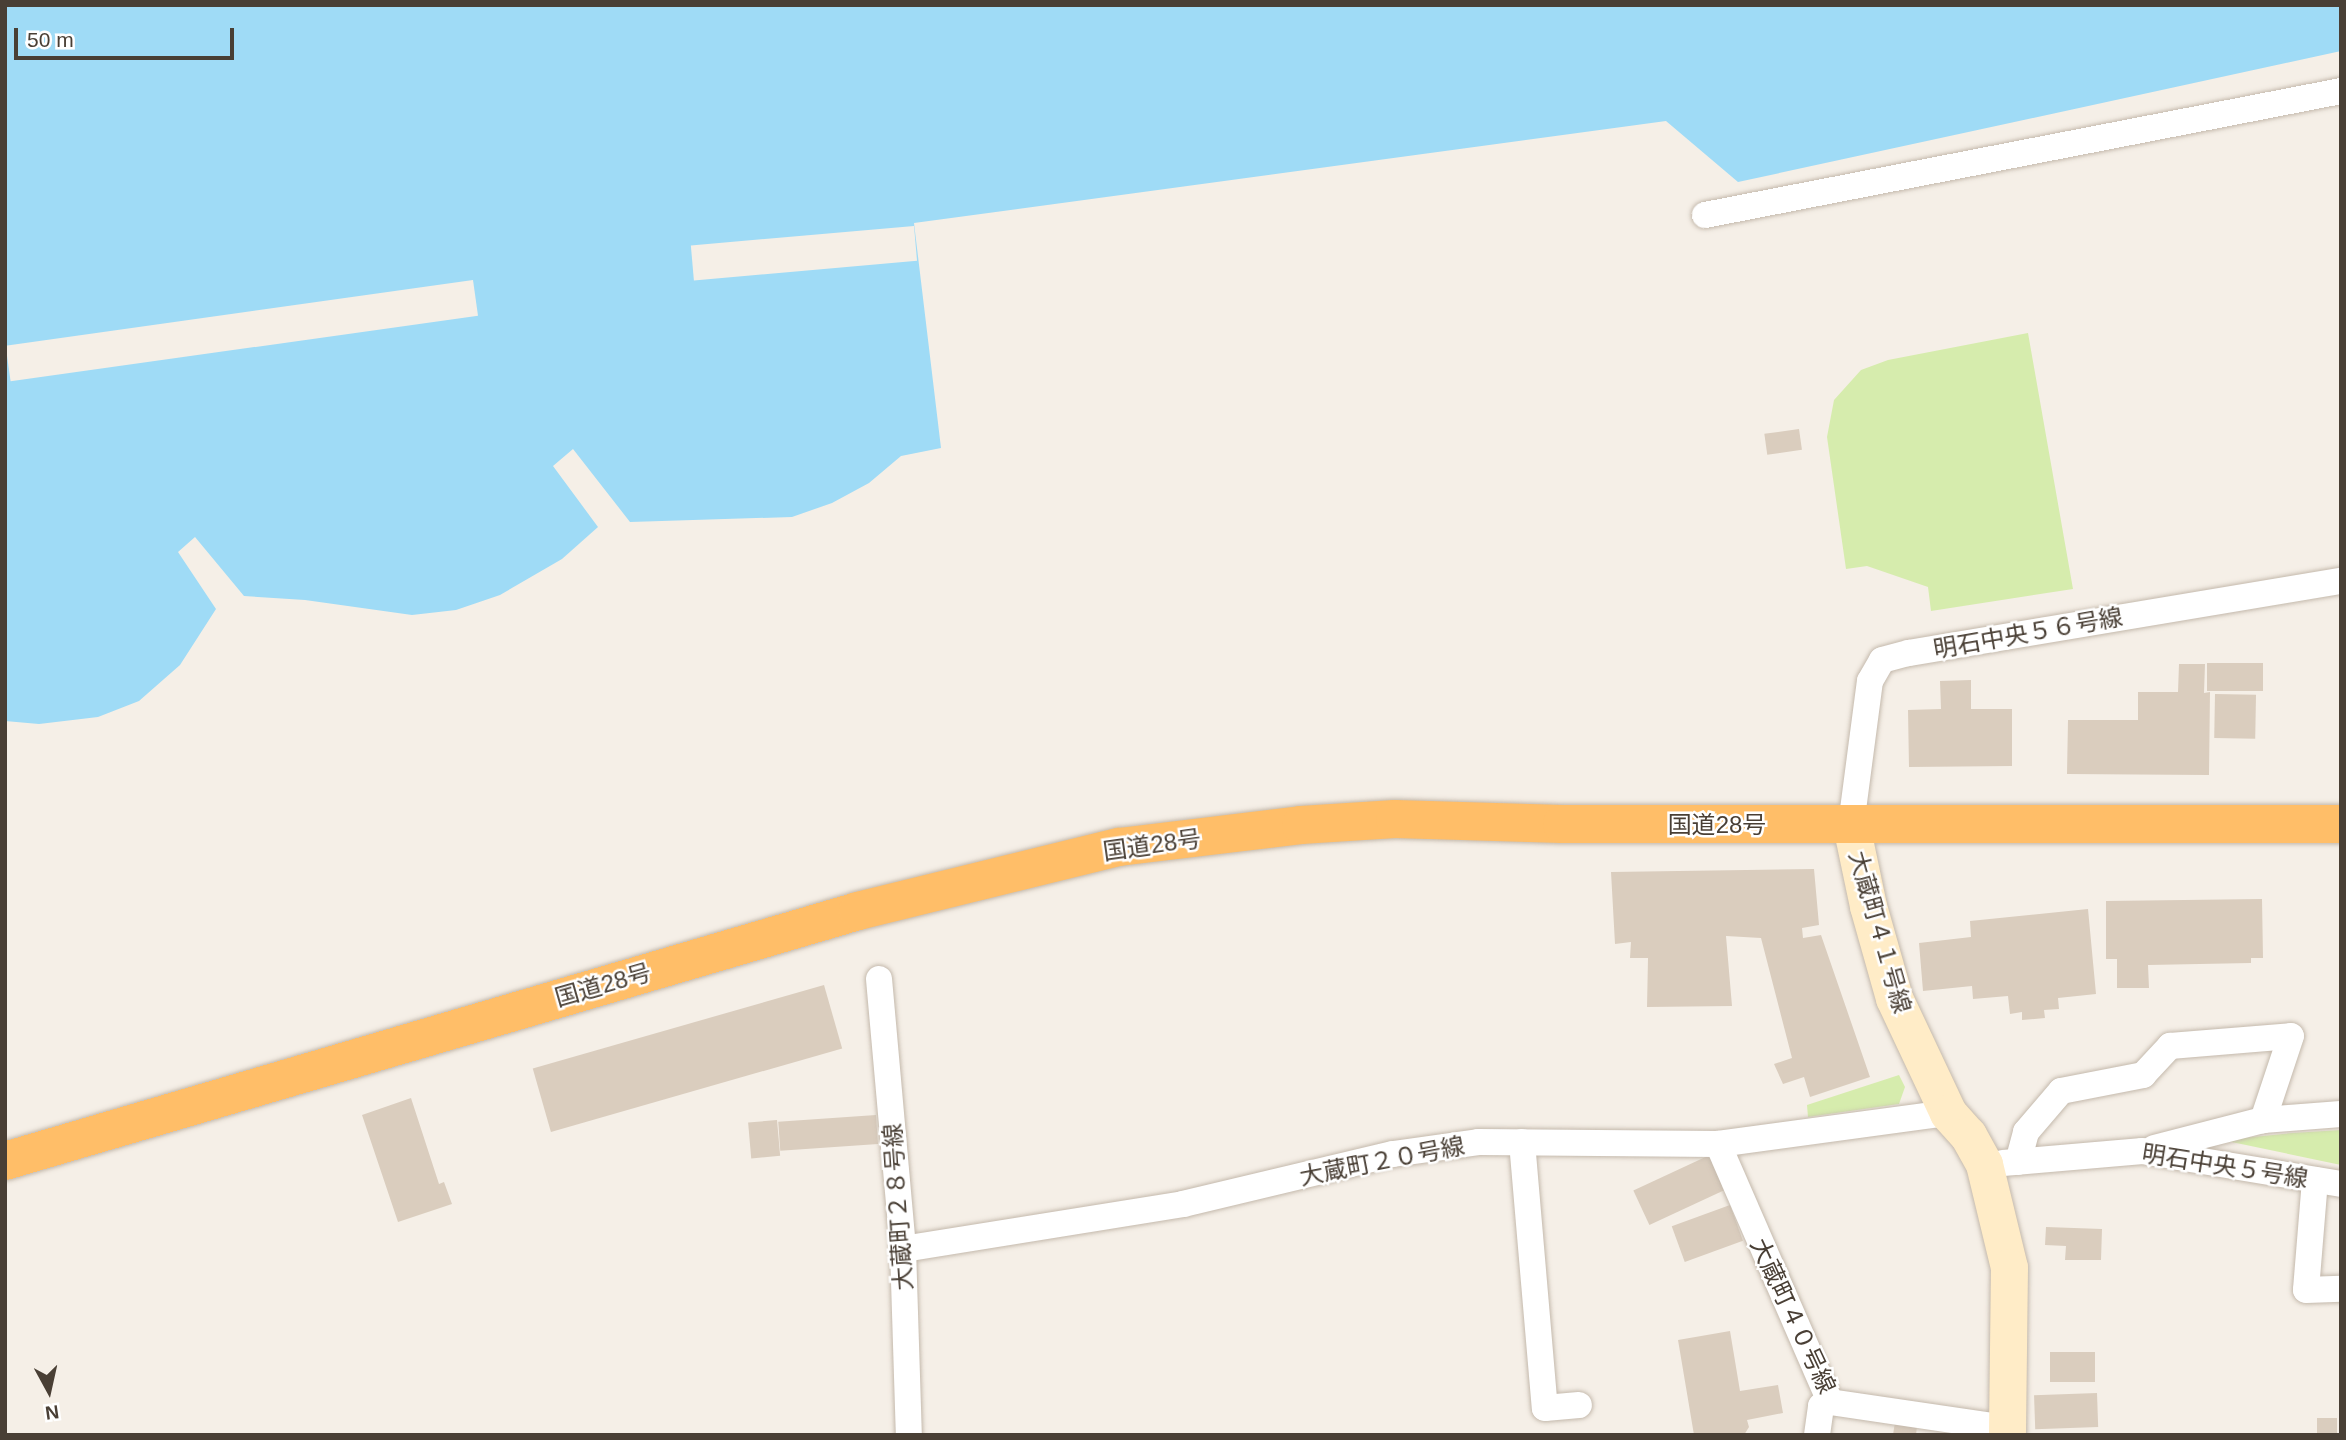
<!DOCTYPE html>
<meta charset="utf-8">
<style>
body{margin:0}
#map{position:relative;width:2346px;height:1440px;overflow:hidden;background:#f5efe7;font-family:Arial,"Noto Sans JP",sans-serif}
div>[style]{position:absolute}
.green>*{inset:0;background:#d6ecad}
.water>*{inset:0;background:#9fdbf6}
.pier>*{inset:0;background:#f5efe7;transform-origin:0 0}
.building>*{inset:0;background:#dacdbe;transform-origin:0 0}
.roads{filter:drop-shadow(0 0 2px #c4b9ac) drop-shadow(0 0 2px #c4b9ac)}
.street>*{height:26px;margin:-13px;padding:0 13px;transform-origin:13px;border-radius:13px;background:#fff}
.secondary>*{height:37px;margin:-18.5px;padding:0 18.5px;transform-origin:18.5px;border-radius:18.5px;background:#ffecc7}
.highway>*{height:38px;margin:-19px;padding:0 19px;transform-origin:19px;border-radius:19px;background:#ffbe68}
span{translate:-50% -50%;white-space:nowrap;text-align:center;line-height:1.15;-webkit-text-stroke:5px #fff;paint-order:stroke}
.street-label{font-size:24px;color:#493f35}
.frame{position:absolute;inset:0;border:7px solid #493f35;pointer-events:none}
.north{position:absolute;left:14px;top:1356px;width:70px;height:70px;-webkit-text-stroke:5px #fff;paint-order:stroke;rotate:172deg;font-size:19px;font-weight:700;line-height:28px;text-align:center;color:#493f35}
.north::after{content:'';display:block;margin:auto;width:24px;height:32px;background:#493f35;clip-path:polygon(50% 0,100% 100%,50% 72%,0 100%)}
.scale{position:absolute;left:14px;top:28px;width:220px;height:32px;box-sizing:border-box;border:4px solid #493f35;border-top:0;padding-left:9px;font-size:21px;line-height:24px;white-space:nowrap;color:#493f35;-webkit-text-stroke:5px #fff;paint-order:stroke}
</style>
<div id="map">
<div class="green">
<div style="clip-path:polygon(2028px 333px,2073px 589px,1931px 611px,1928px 587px,1867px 566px,1846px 569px,1827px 437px,1834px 400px,1861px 370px,1888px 360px)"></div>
<div style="clip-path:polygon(1899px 1075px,1905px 1087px,1899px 1104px,1808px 1117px,1807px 1105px)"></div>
<div style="clip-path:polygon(2341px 1130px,2341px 1165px,2222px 1140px,2292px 1133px)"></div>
</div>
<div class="water">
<div style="clip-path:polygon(5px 5px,2341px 5px,2341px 51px,1738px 182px,1666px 121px,914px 223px,941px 448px,901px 456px,869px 483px,832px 503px,792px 517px,630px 522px,573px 449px,553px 466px,598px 527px,562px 559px,500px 595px,456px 610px,412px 615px,305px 600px,244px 596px,195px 537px,178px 552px,216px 609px,180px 665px,139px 701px,98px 717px,39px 724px,5px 721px)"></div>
</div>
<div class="pier">
<div style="left:914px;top:226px;width:35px;height:224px;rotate:85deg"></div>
<div style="left:473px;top:280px;width:36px;height:472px;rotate:82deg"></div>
</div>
<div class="building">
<div style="left:1799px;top:429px;width:21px;height:35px;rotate:82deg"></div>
<div style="left:2207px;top:663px;width:56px;height:28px"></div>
<div style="clip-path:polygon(2179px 664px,2205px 664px,2204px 693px,2210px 692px,2209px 775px,2067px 774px,2068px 720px,2138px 720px,2138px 692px,2178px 692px)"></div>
<div style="clip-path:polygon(1971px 680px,1971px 709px,2012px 709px,2012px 766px,1909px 767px,1908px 710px,1941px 709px,1940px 681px)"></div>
<div style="left:2215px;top:694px;width:41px;height:44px;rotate:1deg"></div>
<div style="clip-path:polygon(1814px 869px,1819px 925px,1802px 928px,1803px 938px,1821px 935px,1870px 1077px,1810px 1097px,1804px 1077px,1783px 1084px,1774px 1064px,1792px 1058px,1761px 938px,1726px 936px,1732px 1006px,1647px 1007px,1648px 958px,1630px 958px,1631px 942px,1615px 944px,1611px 872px)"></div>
<div style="clip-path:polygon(2262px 899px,2263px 958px,2251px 958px,2251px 963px,2148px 965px,2149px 988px,2117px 988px,2117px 959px,2106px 959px,2106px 901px)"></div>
<div style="clip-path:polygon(2088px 909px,2096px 994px,2058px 998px,2059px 1009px,2044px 1010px,2045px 1018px,2022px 1020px,2022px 1012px,2010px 1014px,2008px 996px,1973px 999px,1972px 986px,1923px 991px,1919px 943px,1971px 937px,1970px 921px)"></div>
<div style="left:824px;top:985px;width:66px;height:303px;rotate:74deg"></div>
<div style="clip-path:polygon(411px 1098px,439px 1184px,444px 1182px,452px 1204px,398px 1222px,362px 1115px)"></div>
<div style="left:876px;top:1115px;width:29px;height:98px;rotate:86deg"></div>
<div style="left:777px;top:1120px;width:36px;height:29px;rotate:85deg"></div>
<div style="left:1714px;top:1153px;width:38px;height:89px;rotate:65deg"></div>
<div style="left:1730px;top:1205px;width:38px;height:62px;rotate:70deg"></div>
<div style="clip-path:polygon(2046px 1227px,2102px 1229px,2101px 1260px,2065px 1260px,2066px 1246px,2045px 1245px)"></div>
<div style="clip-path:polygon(1730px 1331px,1740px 1391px,1778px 1385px,1783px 1413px,1747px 1420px,1749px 1427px,1744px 1435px,1694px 1435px,1678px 1340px)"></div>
<div style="left:2095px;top:1352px;width:30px;height:45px;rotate:90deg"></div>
<div style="left:2097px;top:1393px;width:34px;height:63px;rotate:88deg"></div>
<div style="left:2337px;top:1418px;width:17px;height:20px;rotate:90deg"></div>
<div style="clip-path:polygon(1895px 1422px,1917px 1426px,1916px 1435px,1893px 1435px)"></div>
</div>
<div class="roads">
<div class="street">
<div style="left:1705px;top:215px;width:648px;rotate:-11.03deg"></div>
<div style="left:1851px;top:825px;width:145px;rotate:-82.5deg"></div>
<div style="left:1870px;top:681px;width:24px;rotate:-60deg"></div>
<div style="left:1882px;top:660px;width:28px;rotate:-15deg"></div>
<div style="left:1909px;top:653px;width:438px;rotate:-9.5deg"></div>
<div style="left:879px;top:979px;width:271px;rotate:84.9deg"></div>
<div style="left:903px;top:1249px;width:186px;rotate:88.2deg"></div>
<div style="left:1522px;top:1142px;width:267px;rotate:85.1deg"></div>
<div style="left:1545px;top:1408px;width:34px;rotate:-5deg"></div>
<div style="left:1718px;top:1144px;width:281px;rotate:66.5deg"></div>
<div style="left:1830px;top:1402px;width:179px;rotate:8.4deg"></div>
<div style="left:2154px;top:1148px;width:113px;rotate:-14.4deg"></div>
<div style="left:2263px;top:1120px;width:78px;rotate:-4.4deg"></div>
<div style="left:2018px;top:1162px;width:31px;rotate:-75deg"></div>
<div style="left:2026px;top:1132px;width:54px;rotate:-49.5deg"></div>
<div style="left:2061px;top:1091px;width:84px;rotate:-11deg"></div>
<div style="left:2143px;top:1075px;width:40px;rotate:-47deg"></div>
<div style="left:2170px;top:1046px;width:121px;rotate:-4.7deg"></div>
<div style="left:2291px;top:1036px;width:89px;rotate:108.4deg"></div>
<div style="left:2003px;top:1163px;width:140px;rotate:-4.9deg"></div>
<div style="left:2142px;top:1151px;width:202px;rotate:9.4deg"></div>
<div style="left:2315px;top:1180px;width:110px;rotate:94.7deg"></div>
<div style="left:2306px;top:1290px;width:35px;rotate:-2deg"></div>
<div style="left:903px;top:1249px;width:284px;rotate:-9.1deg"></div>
<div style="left:1183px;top:1204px;width:216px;rotate:-13.4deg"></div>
<div style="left:1393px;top:1154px;width:86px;rotate:-8deg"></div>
<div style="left:1478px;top:1142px;width:240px;rotate:0.5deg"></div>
<div style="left:1718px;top:1144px;width:232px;rotate:-7.7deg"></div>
<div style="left:1817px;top:1435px;width:29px;rotate:-82deg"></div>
<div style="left:1821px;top:1406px;width:10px;rotate:-24deg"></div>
</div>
<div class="secondary">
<div style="left:1851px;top:825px;width:83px;rotate:78.1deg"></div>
<div style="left:1868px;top:906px;width:96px;rotate:74.2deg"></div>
<div style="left:1894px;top:998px;width:127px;rotate:64.8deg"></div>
<div style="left:1948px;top:1113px;width:30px;rotate:48deg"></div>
<div style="left:1968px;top:1135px;width:33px;rotate:61deg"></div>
<div style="left:1984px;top:1164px;width:106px;rotate:76.4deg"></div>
<div style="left:2009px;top:1267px;width:168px;rotate:90.7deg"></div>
</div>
<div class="highway">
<div style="left:5px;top:1161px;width:889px;rotate:-16.33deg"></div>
<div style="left:858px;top:911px;width:269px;rotate:-13.8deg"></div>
<div style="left:1119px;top:847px;width:183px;rotate:-6.9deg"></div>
<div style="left:1301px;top:825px;width:94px;rotate:-3.7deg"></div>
<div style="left:1395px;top:819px;width:167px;rotate:1.7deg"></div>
<div style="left:1562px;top:824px;width:779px"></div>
</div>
</div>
<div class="street-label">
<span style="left:2028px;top:633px;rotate:-10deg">明石中央５６号線</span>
<span style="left:1717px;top:825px">国道28号</span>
<span style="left:1152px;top:845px;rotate:-8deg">国道28号</span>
<span style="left:1880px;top:932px;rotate:74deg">大蔵町４１号線</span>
<span style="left:603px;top:985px;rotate:-16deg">国道28号</span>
<span style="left:1382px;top:1161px;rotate:-11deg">大蔵町２０号線</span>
<span style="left:2225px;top:1166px;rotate:9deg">明石中央５号線</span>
<span style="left:898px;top:1207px;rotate:-94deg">大蔵町２８号線</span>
<span style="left:1793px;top:1316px;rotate:65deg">大蔵町４０号線</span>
</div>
<div class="frame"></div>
<div class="north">N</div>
<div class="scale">50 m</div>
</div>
